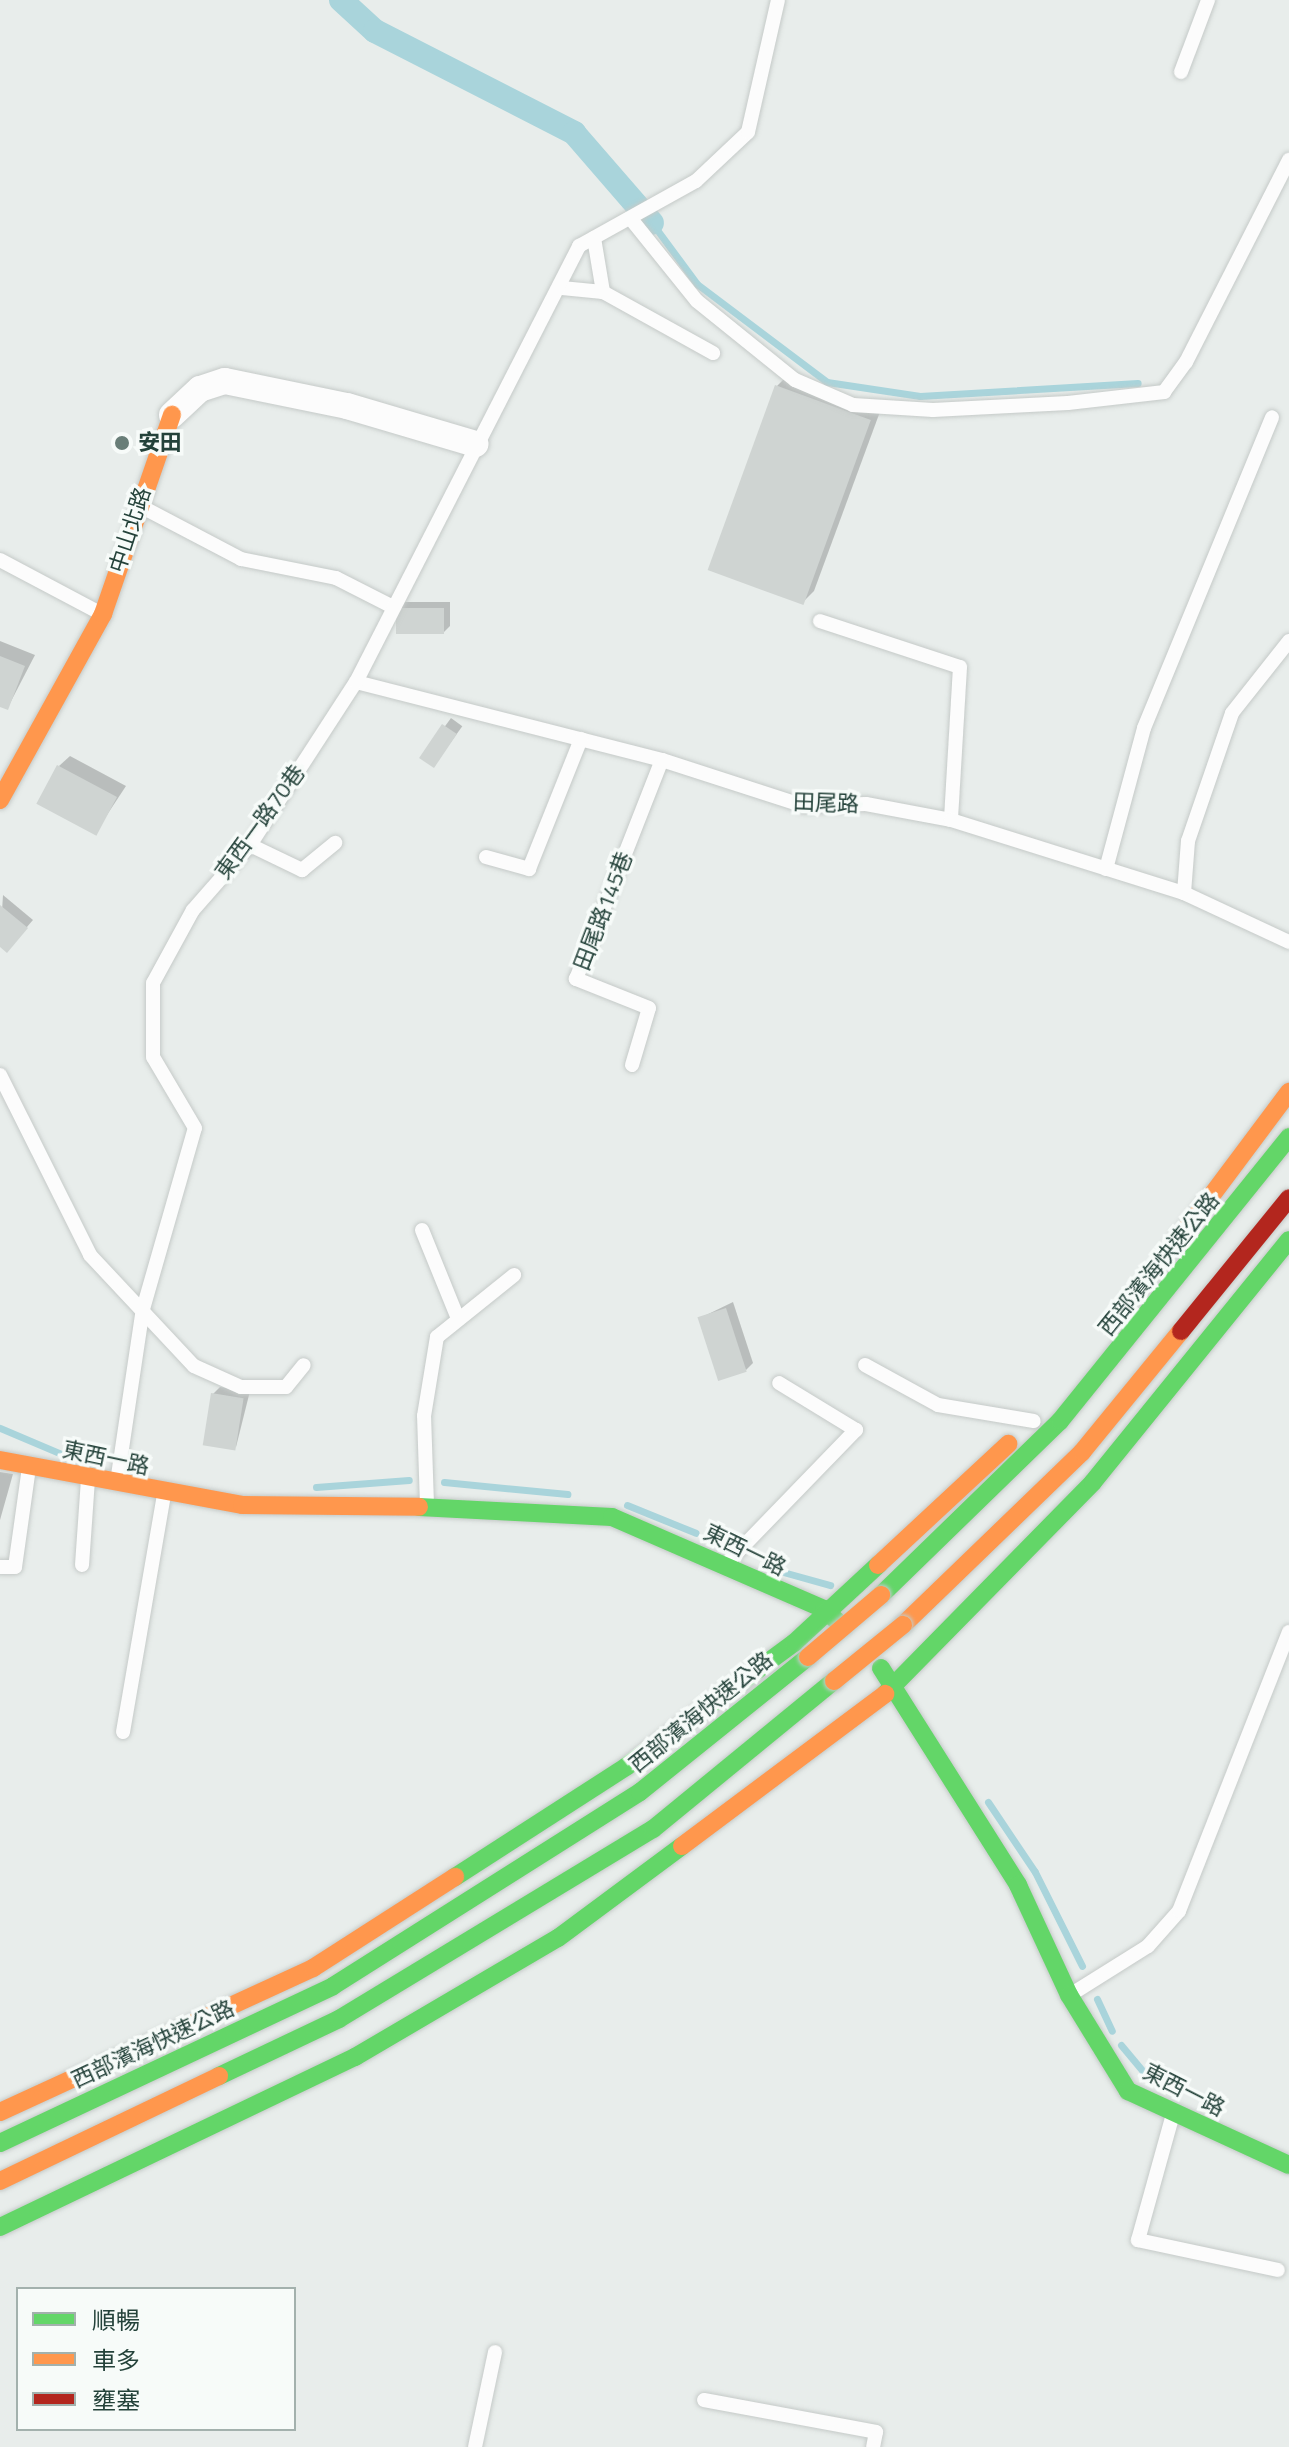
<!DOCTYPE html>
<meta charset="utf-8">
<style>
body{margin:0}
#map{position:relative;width:1289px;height:2447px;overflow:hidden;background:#e8edeb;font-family:"Titillium Web","Noto Sans TC",sans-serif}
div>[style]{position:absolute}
.shadow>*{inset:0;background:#0003;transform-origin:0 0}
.stream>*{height:7px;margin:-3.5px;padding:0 3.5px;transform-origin:3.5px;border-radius:3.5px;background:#a9d4db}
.canal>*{height:24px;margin:-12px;padding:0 12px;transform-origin:12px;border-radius:12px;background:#a9d4db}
.building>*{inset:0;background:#cfd4d2;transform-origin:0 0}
.roads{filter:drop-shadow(0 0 2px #c5cac8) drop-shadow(0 0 2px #c5cac8)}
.lane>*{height:14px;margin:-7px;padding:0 7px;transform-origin:7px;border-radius:7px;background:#fcfcfc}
.street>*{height:26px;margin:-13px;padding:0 13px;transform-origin:13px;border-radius:13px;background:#fcfcfc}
.fast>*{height:18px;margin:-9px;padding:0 9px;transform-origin:9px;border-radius:9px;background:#63d668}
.slow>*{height:18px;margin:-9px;padding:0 9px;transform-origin:9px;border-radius:9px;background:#ff974d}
.jam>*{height:18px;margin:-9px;padding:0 9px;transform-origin:9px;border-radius:9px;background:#b3261e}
.bridges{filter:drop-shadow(0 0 2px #c3ccc9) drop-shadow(0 0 2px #c3ccc9)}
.slow-bridge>*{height:18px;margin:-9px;padding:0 9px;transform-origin:9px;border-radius:9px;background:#ff974d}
.dots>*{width:22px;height:22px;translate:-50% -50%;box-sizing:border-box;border:4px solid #f7fbf9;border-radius:50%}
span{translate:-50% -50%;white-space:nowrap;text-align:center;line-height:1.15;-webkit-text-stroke:7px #f7fbf9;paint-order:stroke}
.poi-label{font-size:22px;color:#24423a;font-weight:700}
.left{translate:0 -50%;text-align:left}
.street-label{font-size:22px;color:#24423a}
.legend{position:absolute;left:16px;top:2287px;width:280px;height:144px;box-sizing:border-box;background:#f7fbf9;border:2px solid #a3b1ad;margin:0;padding:10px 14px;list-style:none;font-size:24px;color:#24423a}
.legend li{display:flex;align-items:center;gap:16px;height:40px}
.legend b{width:40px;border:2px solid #a3b1ad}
</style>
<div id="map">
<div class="shadow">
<div style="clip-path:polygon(788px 375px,881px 409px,814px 591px,803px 602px,777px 386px)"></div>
<div style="clip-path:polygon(404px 602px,450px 602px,450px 626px,443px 633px,398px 609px)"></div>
<div style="clip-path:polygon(0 641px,35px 655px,8px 707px,0 705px)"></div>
<div style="left:451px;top:718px;width:14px;height:48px;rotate:36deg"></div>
<div style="clip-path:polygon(70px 756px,126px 786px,95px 833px,59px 766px)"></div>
<div style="clip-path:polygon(3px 895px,33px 920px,13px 943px,0 944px)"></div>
<div style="clip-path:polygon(733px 1302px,753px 1363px,746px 1370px,700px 1318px)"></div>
<div style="clip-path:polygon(220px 1387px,250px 1391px,236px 1447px,213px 1394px)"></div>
<div style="clip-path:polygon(0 1472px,13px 1474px,0 1520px)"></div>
</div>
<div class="stream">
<div style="left:652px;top:223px;width:76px;rotate:53.6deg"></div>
<div style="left:697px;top:284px;width:163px;rotate:37deg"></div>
<div style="left:827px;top:382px;width:94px;rotate:8.6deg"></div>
<div style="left:920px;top:396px;width:218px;rotate:-3.4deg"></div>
<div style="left:0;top:1428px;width:69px;rotate:22.9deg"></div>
<div style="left:444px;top:1482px;width:124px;rotate:5.6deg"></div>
<div style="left:316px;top:1487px;width:93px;rotate:-4.3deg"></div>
<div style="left:627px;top:1505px;width:74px;rotate:22.1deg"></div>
<div style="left:783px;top:1572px;width:49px;rotate:15.5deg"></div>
<div style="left:988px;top:1802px;width:84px;rotate:56.1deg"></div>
<div style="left:1035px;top:1872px;width:105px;rotate:63.4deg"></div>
<div style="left:1097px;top:1999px;width:35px;rotate:65deg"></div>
<div style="left:1121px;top:2045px;width:47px;rotate:50.2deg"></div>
</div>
<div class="canal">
<div style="left:341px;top:0;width:46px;rotate:42.4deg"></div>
<div style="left:375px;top:31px;width:224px;rotate:27.1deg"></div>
<div style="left:574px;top:133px;width:119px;rotate:49.1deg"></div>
</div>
<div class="building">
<div style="left:775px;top:385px;width:102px;height:197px;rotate:20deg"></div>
<div style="left:396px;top:608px;width:48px;height:26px"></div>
<div style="clip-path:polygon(0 656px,25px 666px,8px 710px,0 707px)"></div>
<div style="left:442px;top:724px;width:18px;height:41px;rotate:34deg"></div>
<div style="left:57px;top:765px;width:68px;height:44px;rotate:28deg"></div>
<div style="clip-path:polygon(0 905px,28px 928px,7px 953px,0 947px)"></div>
<div style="left:726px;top:1308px;width:67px;height:30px;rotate:72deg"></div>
<div style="left:211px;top:1393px;width:33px;height:53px;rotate:9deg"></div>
</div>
<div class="roads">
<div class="lane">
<div style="left:1181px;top:72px;width:77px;rotate:-69.4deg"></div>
<div style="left:631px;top:219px;width:105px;rotate:51.2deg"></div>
<div style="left:697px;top:301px;width:126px;rotate:38.9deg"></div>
<div style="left:795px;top:380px;width:63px;rotate:23.3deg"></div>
<div style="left:853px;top:405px;width:80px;rotate:3.6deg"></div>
<div style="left:933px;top:410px;width:135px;rotate:-3deg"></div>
<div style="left:1068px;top:403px;width:97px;rotate:-6.5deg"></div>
<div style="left:1164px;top:392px;width:37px;rotate:-54deg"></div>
<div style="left:1186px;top:362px;width:227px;rotate:-63deg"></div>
<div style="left:594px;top:238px;width:55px;rotate:80.5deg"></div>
<div style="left:603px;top:292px;width:126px;rotate:29deg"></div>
<div style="left:562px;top:288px;width:41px;rotate:5.6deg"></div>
<div style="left:144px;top:508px;width:110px;rotate:27.7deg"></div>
<div style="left:241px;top:559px;width:97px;rotate:11.3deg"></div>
<div style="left:336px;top:578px;width:64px;rotate:27deg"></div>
<div style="left:0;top:560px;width:115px;rotate:27.9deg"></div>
<div style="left:820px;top:621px;width:147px;rotate:18.2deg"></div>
<div style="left:960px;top:667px;width:153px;rotate:93.4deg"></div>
<div style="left:356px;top:682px;width:316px;rotate:14.3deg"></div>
<div style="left:662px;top:760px;width:149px;rotate:17.9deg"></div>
<div style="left:804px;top:806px;width:62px;rotate:-1.8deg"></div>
<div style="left:866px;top:804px;width:86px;rotate:10.7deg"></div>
<div style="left:951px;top:820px;width:244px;rotate:17.4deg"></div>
<div style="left:1184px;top:893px;width:116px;rotate:25deg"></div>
<div style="left:250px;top:845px;width:58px;rotate:25.7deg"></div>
<div style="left:302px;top:870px;width:43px;rotate:-39.3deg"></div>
<div style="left:486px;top:857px;width:45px;rotate:15.6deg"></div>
<div style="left:529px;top:869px;width:140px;rotate:-68.2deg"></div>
<div style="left:1106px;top:869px;width:146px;rotate:-74.9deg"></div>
<div style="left:1144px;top:728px;width:336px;rotate:-67.6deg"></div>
<div style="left:1184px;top:893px;width:52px;rotate:-85.6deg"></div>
<div style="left:1188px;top:841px;width:135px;rotate:-71deg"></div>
<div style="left:1232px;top:713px;width:92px;rotate:-51.6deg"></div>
<div style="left:632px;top:1065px;width:59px;rotate:-73.4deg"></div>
<div style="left:649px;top:1008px;width:79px;rotate:-158.3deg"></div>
<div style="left:576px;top:979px;width:235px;rotate:-68.6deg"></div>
<div style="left:0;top:1075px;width:201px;rotate:63.4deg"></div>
<div style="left:90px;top:1255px;width:152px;rotate:46.9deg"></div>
<div style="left:194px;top:1366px;width:51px;rotate:24.1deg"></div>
<div style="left:241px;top:1387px;width:45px"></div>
<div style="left:286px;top:1387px;width:28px;rotate:-51deg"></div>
<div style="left:422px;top:1230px;width:93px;rotate:67.9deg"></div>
<div style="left:865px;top:1365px;width:83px;rotate:28.7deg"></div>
<div style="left:938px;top:1405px;width:97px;rotate:9.5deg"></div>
<div style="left:117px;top:1482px;width:175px;rotate:-81.5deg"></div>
<div style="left:143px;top:1309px;width:188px;rotate:-74deg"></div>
<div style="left:195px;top:1128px;width:82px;rotate:-120.6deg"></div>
<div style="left:153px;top:1057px;width:74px;rotate:-90deg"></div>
<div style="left:153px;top:983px;width:83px;rotate:-61.3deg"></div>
<div style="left:193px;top:910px;width:86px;rotate:-48.8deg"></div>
<div style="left:250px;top:845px;width:194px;rotate:-57deg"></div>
<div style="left:356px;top:682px;width:490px;rotate:-62.9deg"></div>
<div style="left:579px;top:246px;width:134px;rotate:-29.1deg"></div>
<div style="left:696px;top:181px;width:71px;rotate:-43.3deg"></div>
<div style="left:748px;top:132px;width:135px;rotate:-77.2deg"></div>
<div style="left:427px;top:1505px;width:89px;rotate:-91.9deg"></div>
<div style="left:424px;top:1416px;width:80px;rotate:-80.7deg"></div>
<div style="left:437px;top:1337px;width:99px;rotate:-38.8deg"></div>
<div style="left:726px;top:1564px;width:187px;rotate:-45.9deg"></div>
<div style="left:856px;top:1430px;width:90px;rotate:-148.6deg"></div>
<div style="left:82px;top:1565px;width:86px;rotate:-86deg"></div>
<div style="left:0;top:1567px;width:15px"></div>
<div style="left:15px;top:1567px;width:100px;rotate:-82deg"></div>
<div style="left:123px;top:1732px;width:241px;rotate:-80.2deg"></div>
<div style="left:1070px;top:1995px;width:92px;rotate:-32.1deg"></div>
<div style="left:1148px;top:1946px;width:47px;rotate:-48.5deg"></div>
<div style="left:1179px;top:1911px;width:300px;rotate:-68.5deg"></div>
<div style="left:1173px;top:2114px;width:131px;rotate:105.5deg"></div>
<div style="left:1138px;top:2240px;width:143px;rotate:12.1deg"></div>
<div style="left:704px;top:2400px;width:175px;rotate:10.5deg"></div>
<div style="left:876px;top:2432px;width:15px;rotate:101deg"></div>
<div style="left:475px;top:2447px;width:97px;rotate:-78.1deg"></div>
</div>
<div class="street">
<div style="left:172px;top:415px;width:38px;rotate:-43deg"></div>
<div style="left:200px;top:389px;width:26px;rotate:-18deg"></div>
<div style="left:225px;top:381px;width:125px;rotate:11.6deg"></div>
<div style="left:347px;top:406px;width:134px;rotate:16.5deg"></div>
</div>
<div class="fast">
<div style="left:419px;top:1507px;width:193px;rotate:3deg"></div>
<div style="left:612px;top:1517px;width:231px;rotate:23.5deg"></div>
<div style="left:824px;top:1609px;width:25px;rotate:43deg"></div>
<div style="left:881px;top:1595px;width:250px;rotate:-44.2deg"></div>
<div style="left:1060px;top:1421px;width:365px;rotate:-51.1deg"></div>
<div style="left:881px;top:1668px;width:257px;rotate:57.7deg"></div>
<div style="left:1018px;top:1885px;width:121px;rotate:65.1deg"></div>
<div style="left:1069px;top:1995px;width:113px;rotate:58.4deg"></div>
<div style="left:1128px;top:2091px;width:177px;rotate:24.7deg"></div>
<div style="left:885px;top:1694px;width:297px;rotate:-45.5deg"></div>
<div style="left:1093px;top:1482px;width:311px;rotate:-51deg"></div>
<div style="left:455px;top:1877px;width:205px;rotate:-32.8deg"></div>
<div style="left:627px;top:1766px;width:207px;rotate:-36.4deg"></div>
<div style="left:794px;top:1643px;width:115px;rotate:-42.9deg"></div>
<div style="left:219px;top:2076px;width:133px;rotate:-25.4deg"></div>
<div style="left:339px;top:2019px;width:367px;rotate:-31.2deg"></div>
<div style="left:653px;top:1829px;width:234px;rotate:-39.3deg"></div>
<div style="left:0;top:2143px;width:368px;rotate:-25.2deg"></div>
<div style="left:333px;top:1986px;width:363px;rotate:-32.3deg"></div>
<div style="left:640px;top:1792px;width:216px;rotate:-38.8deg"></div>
<div style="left:0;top:2227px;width:394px;rotate:-25.6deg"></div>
<div style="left:355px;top:2057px;width:235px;rotate:-30.4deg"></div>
<div style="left:558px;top:1938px;width:154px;rotate:-36.6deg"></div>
</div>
<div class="slow">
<div style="left:0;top:800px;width:213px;rotate:-61deg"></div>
<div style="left:103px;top:614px;width:211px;rotate:-70.9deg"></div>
<div style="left:1173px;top:1247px;width:194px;rotate:-53.2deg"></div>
<div style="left:0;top:1460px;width:246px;rotate:10.5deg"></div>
<div style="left:242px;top:1505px;width:177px;rotate:0.6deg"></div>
<div style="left:878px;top:1565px;width:178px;rotate:-42.9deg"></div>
<div style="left:903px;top:1625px;width:249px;rotate:-44deg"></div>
<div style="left:1082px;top:1452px;width:156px;rotate:-50.7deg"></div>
<div style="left:682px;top:1846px;width:254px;rotate:-36.8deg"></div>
<div style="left:0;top:2112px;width:345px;rotate:-24.7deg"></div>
<div style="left:313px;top:1968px;width:169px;rotate:-32.7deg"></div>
<div style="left:0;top:2181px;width:243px;rotate:-25.6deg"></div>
</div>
<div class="jam">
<div style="left:1181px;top:1331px;width:171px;rotate:-50.9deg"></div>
</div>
</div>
<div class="bridges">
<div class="slow-bridge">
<div style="left:808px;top:1657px;width:96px;rotate:-40.3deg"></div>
<div style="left:834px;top:1681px;width:89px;rotate:-39.1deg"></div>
</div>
</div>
<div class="dots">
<div style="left:122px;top:443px;background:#697e78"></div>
</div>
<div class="poi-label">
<span class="left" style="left:138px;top:443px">安田</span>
</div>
<div class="street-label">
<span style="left:130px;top:530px;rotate:-72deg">中山北路</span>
<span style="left:826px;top:803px;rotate:2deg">田尾路</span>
<span style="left:260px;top:822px;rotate:-54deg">東西一路70巷</span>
<span style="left:603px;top:911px;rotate:-69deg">田尾路145巷</span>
<span style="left:1159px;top:1264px;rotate:-51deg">西部濱海快速公路</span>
<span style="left:106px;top:1458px;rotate:12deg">東西一路</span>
<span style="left:745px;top:1550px;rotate:26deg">東西一路</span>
<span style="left:701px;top:1712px;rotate:-39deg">西部濱海快速公路</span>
<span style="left:153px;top:2044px;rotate:-25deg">西部濱海快速公路</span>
<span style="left:1184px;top:2090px;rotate:27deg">東西一路</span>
</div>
<ul class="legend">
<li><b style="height:10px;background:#63d668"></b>順暢</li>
<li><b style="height:10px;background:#ff974d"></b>車多</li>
<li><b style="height:10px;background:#b3261e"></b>壅塞</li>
</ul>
</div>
